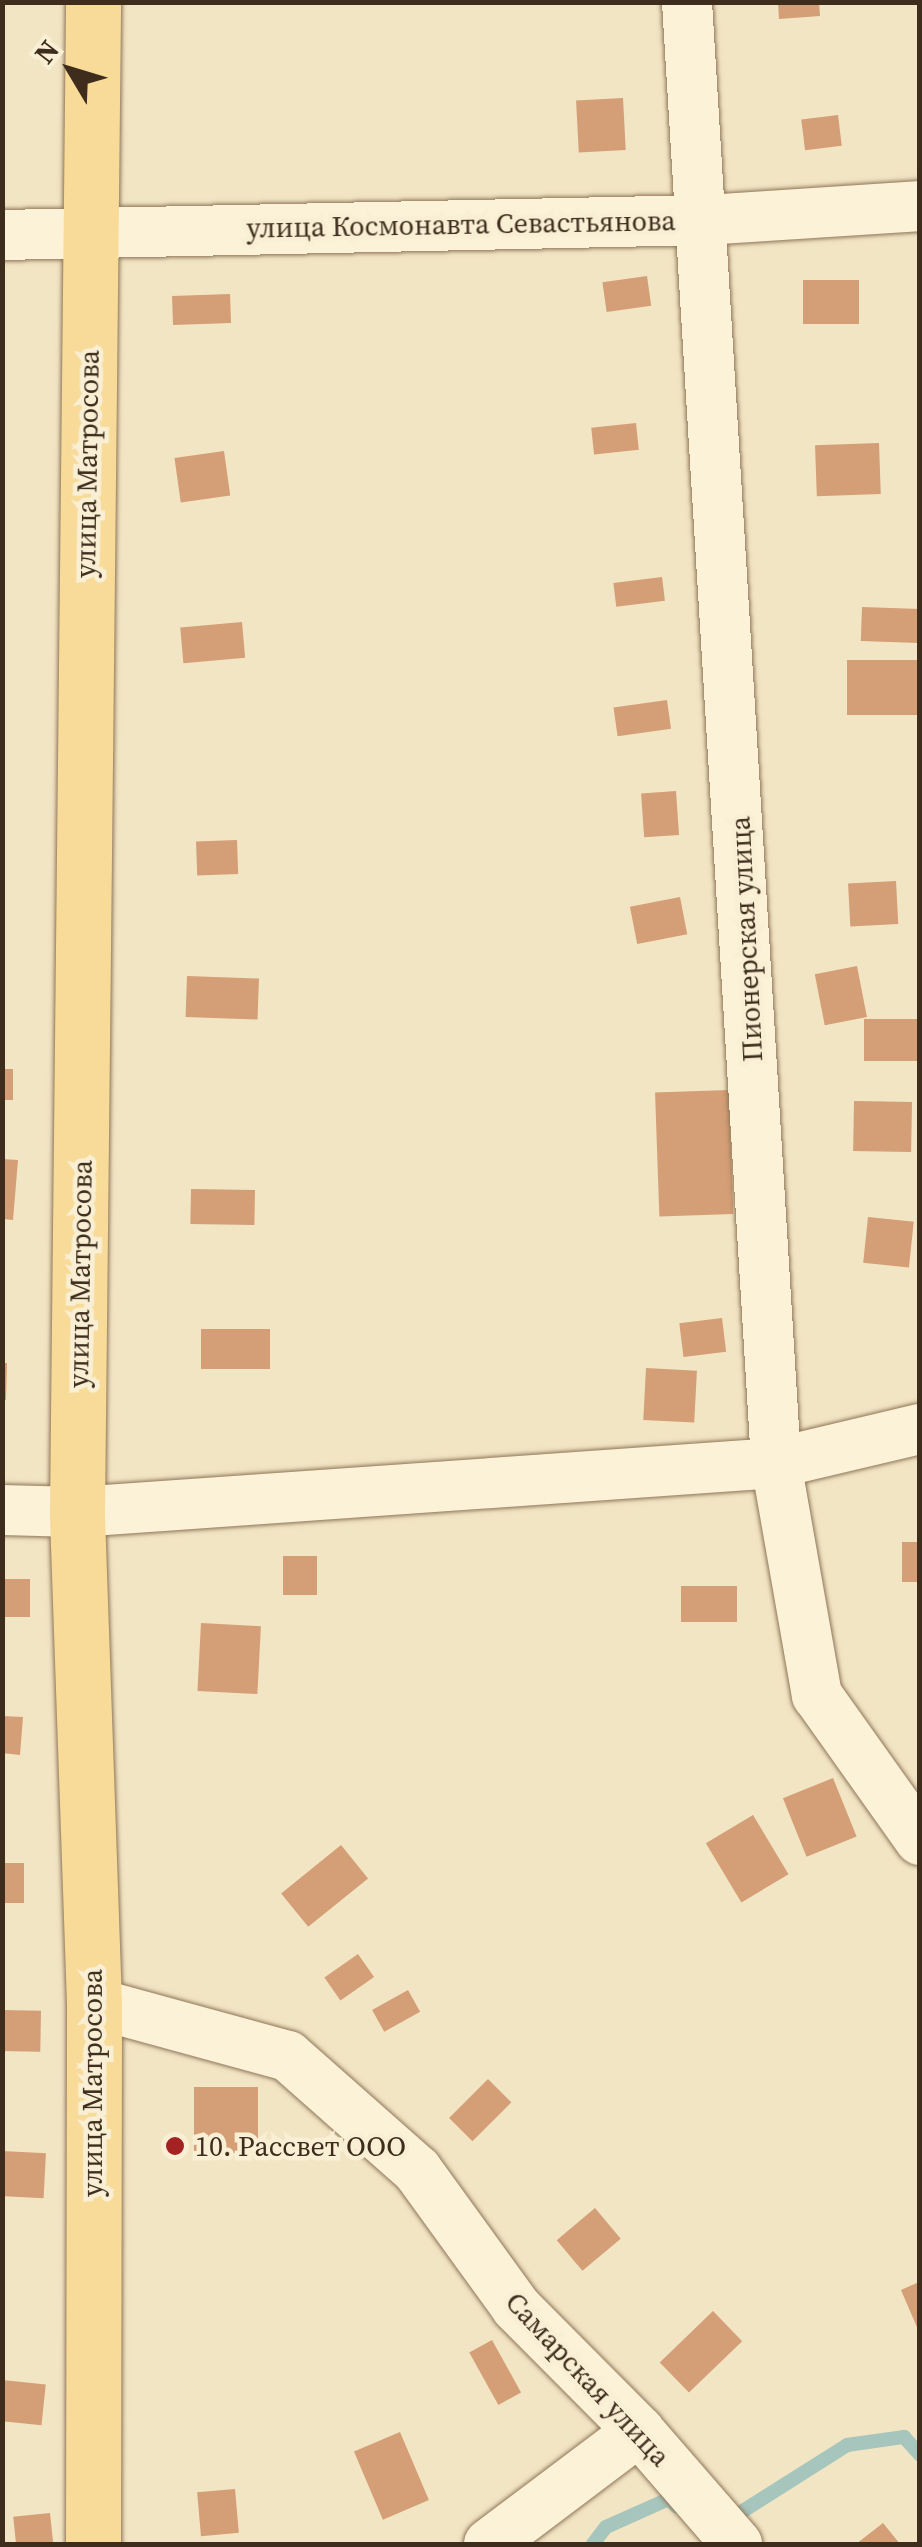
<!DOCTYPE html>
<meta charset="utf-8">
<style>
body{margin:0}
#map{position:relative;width:922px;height:2547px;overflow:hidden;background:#f2e5c4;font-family:"Source Serif 4",serif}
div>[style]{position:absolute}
.stream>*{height:14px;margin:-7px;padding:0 7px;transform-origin:7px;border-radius:7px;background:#a6c5bc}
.building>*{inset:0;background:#d49e76;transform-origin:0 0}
.roads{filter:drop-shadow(0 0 2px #8f7658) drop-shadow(0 0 2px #8f7658)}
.minor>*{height:50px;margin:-25px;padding:0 25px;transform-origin:25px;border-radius:25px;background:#fcf2d8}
.major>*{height:55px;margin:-27.5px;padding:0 27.5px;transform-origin:27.5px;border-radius:27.5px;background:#f8db99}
.dots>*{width:28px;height:28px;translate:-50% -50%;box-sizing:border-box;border:5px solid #f9efd4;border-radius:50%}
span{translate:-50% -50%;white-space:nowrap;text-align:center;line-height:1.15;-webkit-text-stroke:9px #f9efd4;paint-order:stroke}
.street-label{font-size:28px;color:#3e2d1d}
.poi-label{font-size:28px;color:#3e2d1d}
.left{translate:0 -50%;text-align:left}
.frame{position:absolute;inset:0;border:5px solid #3e2d1d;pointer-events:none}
.north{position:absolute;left:20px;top:20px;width:100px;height:100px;-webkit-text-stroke:8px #f9efd4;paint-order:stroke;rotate:308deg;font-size:28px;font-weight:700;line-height:40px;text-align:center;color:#3e2d1d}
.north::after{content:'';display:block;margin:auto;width:35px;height:45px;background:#3e2d1d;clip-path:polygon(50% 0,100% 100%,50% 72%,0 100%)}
</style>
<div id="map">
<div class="stream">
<div style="left:727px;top:2521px;width:142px;rotate:-32.3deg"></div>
<div style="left:847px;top:2445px;width:58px;rotate:-8deg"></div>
<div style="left:904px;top:2437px;width:24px;rotate:48deg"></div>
<div style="left:593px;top:2544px;width:21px;rotate:-53deg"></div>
<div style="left:606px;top:2527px;width:69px;rotate:-24deg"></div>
<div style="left:669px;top:2499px;width:11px;rotate:45deg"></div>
</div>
<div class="building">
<div style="clip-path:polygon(778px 2px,819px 2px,820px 16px,779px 19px)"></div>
<div style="left:623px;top:98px;width:52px;height:47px;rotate:87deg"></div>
<div style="left:838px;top:115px;width:31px;height:37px;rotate:83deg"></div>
<div style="left:647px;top:276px;width:30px;height:45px;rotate:82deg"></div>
<div style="left:803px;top:280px;width:56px;height:44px"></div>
<div style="left:230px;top:294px;width:29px;height:58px;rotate:88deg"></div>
<div style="left:636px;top:423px;width:27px;height:45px;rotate:84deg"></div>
<div style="left:879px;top:443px;width:51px;height:64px;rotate:88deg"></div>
<div style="left:224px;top:451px;width:45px;height:50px;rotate:82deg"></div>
<div style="left:662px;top:577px;width:24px;height:49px;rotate:83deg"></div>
<div style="left:862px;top:607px;width:58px;height:34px;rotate:2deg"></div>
<div style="left:242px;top:622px;width:36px;height:62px;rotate:85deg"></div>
<div style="left:920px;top:660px;width:55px;height:73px;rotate:90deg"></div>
<div style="left:667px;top:700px;width:29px;height:54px;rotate:82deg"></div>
<div style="left:676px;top:791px;width:44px;height:35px;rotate:86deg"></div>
<div style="left:237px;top:840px;width:34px;height:41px;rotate:88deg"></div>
<div style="left:896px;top:881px;width:43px;height:48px;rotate:87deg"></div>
<div style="left:680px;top:897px;width:38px;height:51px;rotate:79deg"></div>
<div style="left:857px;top:966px;width:52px;height:43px;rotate:79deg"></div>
<div style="left:187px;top:976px;width:72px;height:41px;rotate:2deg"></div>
<div style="left:920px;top:1019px;width:42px;height:56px;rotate:90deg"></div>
<div style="left:2px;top:1069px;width:11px;height:31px"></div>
<div style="left:729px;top:1090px;width:124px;height:74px;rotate:88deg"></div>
<div style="left:854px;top:1101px;width:58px;height:50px;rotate:1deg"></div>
<div style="clip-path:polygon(2px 1159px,18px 1160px,13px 1220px,2px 1219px)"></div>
<div style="left:191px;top:1189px;width:64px;height:35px;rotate:1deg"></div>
<div style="left:868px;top:1217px;width:46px;height:46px;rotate:6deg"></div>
<div style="left:722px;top:1318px;width:34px;height:43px;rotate:83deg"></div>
<div style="left:201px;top:1329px;width:69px;height:40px"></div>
<div style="clip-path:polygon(2px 1363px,7px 1363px,6px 1400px,2px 1400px)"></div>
<div style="left:646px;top:1368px;width:51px;height:52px;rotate:3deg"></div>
<div style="left:902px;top:1542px;width:18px;height:40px"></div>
<div style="left:283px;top:1556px;width:34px;height:39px"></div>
<div style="left:2px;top:1579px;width:28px;height:38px"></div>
<div style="left:681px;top:1586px;width:56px;height:36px"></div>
<div style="left:201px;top:1623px;width:60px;height:68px;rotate:3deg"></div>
<div style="clip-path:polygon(2px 1716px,23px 1717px,20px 1755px,2px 1753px)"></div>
<div style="left:833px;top:1778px;width:63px;height:54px;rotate:68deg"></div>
<div style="left:753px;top:1815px;width:69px;height:55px;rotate:59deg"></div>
<div style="left:341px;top:1845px;width:43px;height:77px;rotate:51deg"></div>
<div style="left:2px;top:1863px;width:22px;height:40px"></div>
<div style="left:358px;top:1954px;width:28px;height:41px;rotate:55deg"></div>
<div style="left:408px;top:1990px;width:25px;height:41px;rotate:61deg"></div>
<div style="left:2px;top:2010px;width:39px;height:41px;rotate:1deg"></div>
<div style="left:488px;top:2079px;width:33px;height:55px;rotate:45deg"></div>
<div style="left:194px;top:2087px;width:64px;height:66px"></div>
<div style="left:2px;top:2151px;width:44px;height:45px;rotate:3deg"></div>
<div style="left:595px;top:2208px;width:40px;height:50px;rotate:50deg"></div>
<div style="clip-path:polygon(919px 2282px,919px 2332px,901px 2290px)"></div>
<div style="left:713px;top:2311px;width:42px;height:74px;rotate:46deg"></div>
<div style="left:492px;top:2340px;width:60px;height:26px;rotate:61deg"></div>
<div style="left:2px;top:2380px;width:44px;height:41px;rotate:6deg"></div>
<div style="left:400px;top:2432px;width:74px;height:50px;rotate:67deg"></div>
<div style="left:235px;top:2489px;width:44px;height:38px;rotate:85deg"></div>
<div style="left:50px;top:2513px;width:31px;height:37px;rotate:84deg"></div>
<div style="clip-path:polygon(883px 2523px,900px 2544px,856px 2544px)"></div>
</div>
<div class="roads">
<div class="minor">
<div style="left:687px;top:2px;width:1464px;rotate:86.51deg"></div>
<div style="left:776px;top:1463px;width:236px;rotate:80deg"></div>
<div style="left:817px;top:1695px;width:178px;rotate:54.6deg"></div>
<div style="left:2px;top:235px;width:703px;rotate:-1.22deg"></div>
<div style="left:705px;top:220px;width:215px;rotate:-3.7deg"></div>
<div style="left:2px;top:1510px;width:75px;rotate:1.5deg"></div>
<div style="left:77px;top:1512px;width:701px;rotate:-4.01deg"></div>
<div style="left:776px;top:1463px;width:148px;rotate:-13.3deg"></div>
<div style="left:94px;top:2003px;width:201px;rotate:15.3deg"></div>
<div style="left:288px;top:2056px;width:172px;rotate:41.5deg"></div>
<div style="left:417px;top:2170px;width:169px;rotate:54.1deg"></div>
<div style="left:516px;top:2307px;width:175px;rotate:45.2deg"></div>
<div style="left:639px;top:2431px;width:150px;rotate:49.1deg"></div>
<div style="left:489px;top:2544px;width:188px;rotate:-37deg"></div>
</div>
<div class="major">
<div style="left:93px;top:2544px;width:541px;rotate:-89.89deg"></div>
<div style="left:94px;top:2003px;width:491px;rotate:-92deg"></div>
<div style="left:77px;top:1512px;width:1510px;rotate:-89.39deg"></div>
</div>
</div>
<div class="dots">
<div style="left:175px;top:2146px;background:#a42222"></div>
</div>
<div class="street-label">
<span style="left:461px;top:224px;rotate:-1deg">улица Космонавта Севастьянова</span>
<span style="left:87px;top:464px;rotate:-89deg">улица Матросова</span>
<span style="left:746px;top:939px;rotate:-93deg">Пионерская улица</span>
<span style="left:80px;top:1274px;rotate:-89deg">улица Матросова</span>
<span style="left:92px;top:2083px;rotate:-90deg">улица Матросова</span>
<span style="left:588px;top:2379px;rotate:47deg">Самарская улица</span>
</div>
<div class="poi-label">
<span class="left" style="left:195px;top:2146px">10. Рассвет ООО</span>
</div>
<div class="frame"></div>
<div class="north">N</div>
</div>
